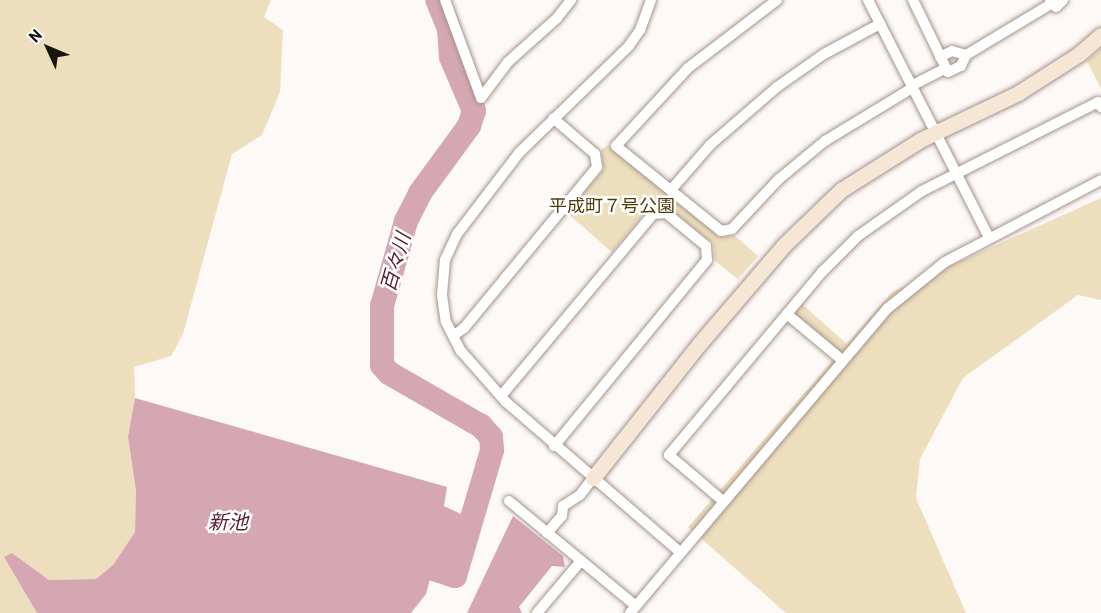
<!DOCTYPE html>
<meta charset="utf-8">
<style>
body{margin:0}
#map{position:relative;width:1101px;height:613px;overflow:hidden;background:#fdf9f7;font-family:Barlow,"Noto Sans JP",sans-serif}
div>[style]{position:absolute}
.green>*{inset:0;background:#eddebd}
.water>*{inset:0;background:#d5a7b2}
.river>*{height:24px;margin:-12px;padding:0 12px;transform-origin:12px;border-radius:12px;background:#d5a7b2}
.roads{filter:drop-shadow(0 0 2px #a4938b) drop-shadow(0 0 2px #a4938b)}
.street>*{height:10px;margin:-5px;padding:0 5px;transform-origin:5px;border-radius:5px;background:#fff}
.secondary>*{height:15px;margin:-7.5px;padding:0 7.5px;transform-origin:7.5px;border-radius:7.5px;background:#f6e6d6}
span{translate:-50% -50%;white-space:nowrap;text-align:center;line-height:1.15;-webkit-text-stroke:5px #fff;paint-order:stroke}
.park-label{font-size:18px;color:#4e3c08}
.water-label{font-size:20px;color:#561d31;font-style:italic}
.north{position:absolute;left:18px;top:18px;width:60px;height:60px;-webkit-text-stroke:4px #fff;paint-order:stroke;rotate:314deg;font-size:16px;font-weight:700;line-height:24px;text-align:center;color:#1a1411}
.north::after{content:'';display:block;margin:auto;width:21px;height:27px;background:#1a1411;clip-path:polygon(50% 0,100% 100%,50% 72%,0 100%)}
</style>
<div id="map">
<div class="green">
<div style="clip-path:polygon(0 0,271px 0,264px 17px,283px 30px,280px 92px,262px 135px,232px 154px,183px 334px,171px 356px,134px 367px,135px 398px,128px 437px,136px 491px,135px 532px,113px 565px,96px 579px,48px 580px,12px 553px,4px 557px,37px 613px,0 613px)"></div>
<div style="clip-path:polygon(1101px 49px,1101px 89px,1087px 61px)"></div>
<div style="clip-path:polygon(608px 145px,719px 237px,735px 236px,758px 256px,738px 279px,715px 261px,713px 243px,666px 206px,649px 208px,612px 252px,567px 213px,604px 169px,601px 150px)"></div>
<div style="clip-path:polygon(1101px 198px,1101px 300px,1078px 295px,963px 378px,920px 459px,916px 498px,966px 613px,786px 613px,688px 527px,840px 352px,793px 314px,802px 304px,847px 344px,892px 292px)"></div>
</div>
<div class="water">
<div style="clip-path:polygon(135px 398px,447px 487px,444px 506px,461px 514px,447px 580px,431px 576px,426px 594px,411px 613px,37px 613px,4px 557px,12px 553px,49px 580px,96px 579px,113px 565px,135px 532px,136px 491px,128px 437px)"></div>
<div style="clip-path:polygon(513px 516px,563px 556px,565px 567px,552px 566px,519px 607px,522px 613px,467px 613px)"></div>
</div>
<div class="river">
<div style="left:418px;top:564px;width:39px;rotate:18deg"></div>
<div style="left:455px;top:576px;width:131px;rotate:-73.6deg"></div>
<div style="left:492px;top:450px;width:13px;rotate:-94deg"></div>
<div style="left:491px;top:437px;width:15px;rotate:-132deg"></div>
<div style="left:481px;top:426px;width:106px;rotate:-150.1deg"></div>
<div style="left:389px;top:373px;width:11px;rotate:-131deg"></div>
<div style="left:382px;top:365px;width:59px;rotate:-90deg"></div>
<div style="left:382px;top:306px;width:88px;rotate:-74.2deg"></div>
<div style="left:406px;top:221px;width:31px;rotate:-63deg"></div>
<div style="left:420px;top:193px;width:83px;rotate:-53.8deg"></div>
<div style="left:469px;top:126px;width:16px;rotate:-72deg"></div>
<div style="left:474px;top:111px;width:59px;rotate:-113.1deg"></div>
<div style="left:451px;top:57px;width:28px;rotate:-94deg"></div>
<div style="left:449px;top:29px;width:31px;rotate:-112deg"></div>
</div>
<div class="roads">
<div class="street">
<div style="left:445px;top:0;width:104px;rotate:69.8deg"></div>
<div style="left:651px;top:0;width:32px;rotate:110deg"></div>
<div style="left:640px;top:30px;width:19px;rotate:125deg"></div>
<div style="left:629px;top:46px;width:153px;rotate:135.8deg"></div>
<div style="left:519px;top:153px;width:102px;rotate:127.4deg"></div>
<div style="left:457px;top:234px;width:29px;rotate:115deg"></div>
<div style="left:445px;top:260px;width:35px;rotate:95deg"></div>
<div style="left:442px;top:295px;width:27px;rotate:82deg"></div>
<div style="left:446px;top:322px;width:33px;rotate:63deg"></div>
<div style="left:461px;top:351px;width:68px;rotate:48.6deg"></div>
<div style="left:506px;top:402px;width:230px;rotate:40.8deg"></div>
<div style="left:777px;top:0;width:112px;rotate:142.6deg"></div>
<div style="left:688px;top:68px;width:106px;rotate:132.7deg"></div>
<div style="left:616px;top:146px;width:135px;rotate:39deg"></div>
<div style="left:721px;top:231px;width:11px;rotate:-10deg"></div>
<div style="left:732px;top:229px;width:69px;rotate:-46.8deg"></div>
<div style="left:779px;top:179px;width:60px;rotate:-39.6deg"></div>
<div style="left:825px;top:141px;width:102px;rotate:-31.3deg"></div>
<div style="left:868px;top:0;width:266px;rotate:63deg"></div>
<div style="left:913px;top:0;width:80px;rotate:64.1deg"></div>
<div style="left:948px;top:72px;width:14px;rotate:-25deg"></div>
<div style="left:961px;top:66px;width:12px;rotate:-66deg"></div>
<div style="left:966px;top:55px;width:99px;rotate:-31deg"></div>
<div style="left:1050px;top:0;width:9px;rotate:49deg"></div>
<div style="left:1056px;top:7px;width:10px;rotate:-45deg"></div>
<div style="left:940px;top:57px;width:13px;rotate:-27deg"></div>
<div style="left:952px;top:51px;width:15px;rotate:16deg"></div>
<div style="left:911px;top:86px;width:39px;rotate:-27deg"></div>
<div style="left:481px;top:98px;width:45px;rotate:-53.1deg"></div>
<div style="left:508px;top:62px;width:66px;rotate:-41.9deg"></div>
<div style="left:557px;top:18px;width:23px;rotate:-52deg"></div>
<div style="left:671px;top:190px;width:60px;rotate:-49.1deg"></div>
<div style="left:710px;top:145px;width:89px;rotate:-40.9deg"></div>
<div style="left:777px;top:87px;width:57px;rotate:-35.1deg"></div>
<div style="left:824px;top:54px;width:64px;rotate:-28.2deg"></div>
<div style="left:787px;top:314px;width:72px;rotate:39.9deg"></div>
<div style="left:453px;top:336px;width:14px;rotate:-36deg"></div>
<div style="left:464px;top:328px;width:209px;rotate:-50.4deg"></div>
<div style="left:597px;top:167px;width:13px;rotate:-99deg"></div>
<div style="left:595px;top:154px;width:55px;rotate:-139.4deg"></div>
<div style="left:501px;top:396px;width:237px;rotate:-50.1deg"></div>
<div style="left:653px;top:214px;width:13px;rotate:-4deg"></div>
<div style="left:666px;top:213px;width:52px;rotate:39.5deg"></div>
<div style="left:706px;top:246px;width:14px;rotate:86deg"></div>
<div style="left:707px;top:260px;width:241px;rotate:129.4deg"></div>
<div style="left:509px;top:501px;width:165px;rotate:39.6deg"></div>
<div style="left:723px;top:501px;width:71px;rotate:-139.6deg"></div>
<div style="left:669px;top:455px;width:239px;rotate:-50.1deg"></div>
<div style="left:822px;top:272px;width:51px;rotate:-45deg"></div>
<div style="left:858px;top:236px;width:78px;rotate:-35.1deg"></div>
<div style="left:922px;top:191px;width:197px;rotate:-26.8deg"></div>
<div style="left:1098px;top:102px;width:6px;rotate:59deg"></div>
<div style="left:547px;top:533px;width:23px;rotate:-49deg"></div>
<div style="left:562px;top:516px;width:10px;rotate:-84deg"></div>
<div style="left:563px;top:506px;width:20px;rotate:-33deg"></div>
<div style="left:580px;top:495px;width:21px;rotate:-53deg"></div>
<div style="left:537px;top:613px;width:68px;rotate:-49.8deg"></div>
<div style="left:630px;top:613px;width:399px;rotate:-49.8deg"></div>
<div style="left:888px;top:308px;width:73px;rotate:-38.9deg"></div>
<div style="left:945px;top:262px;width:176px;rotate:-27.7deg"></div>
</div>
<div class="secondary">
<div style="left:593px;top:478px;width:172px;rotate:-51.6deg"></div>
<div style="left:700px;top:343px;width:129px;rotate:-49.4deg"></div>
<div style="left:784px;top:245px;width:79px;rotate:-44deg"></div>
<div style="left:841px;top:190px;width:93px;rotate:-32.3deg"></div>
<div style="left:920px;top:140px;width:109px;rotate:-25.6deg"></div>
<div style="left:1018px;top:93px;width:72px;rotate:-32.6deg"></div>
<div style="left:1079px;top:54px;width:29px;rotate:-41deg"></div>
</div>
</div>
<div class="park-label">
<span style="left:612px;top:205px">平成町７号公園</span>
</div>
<div class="water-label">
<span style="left:395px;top:262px;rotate:-74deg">百々川</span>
<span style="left:228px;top:521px">新池</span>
</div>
<div class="north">N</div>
</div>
